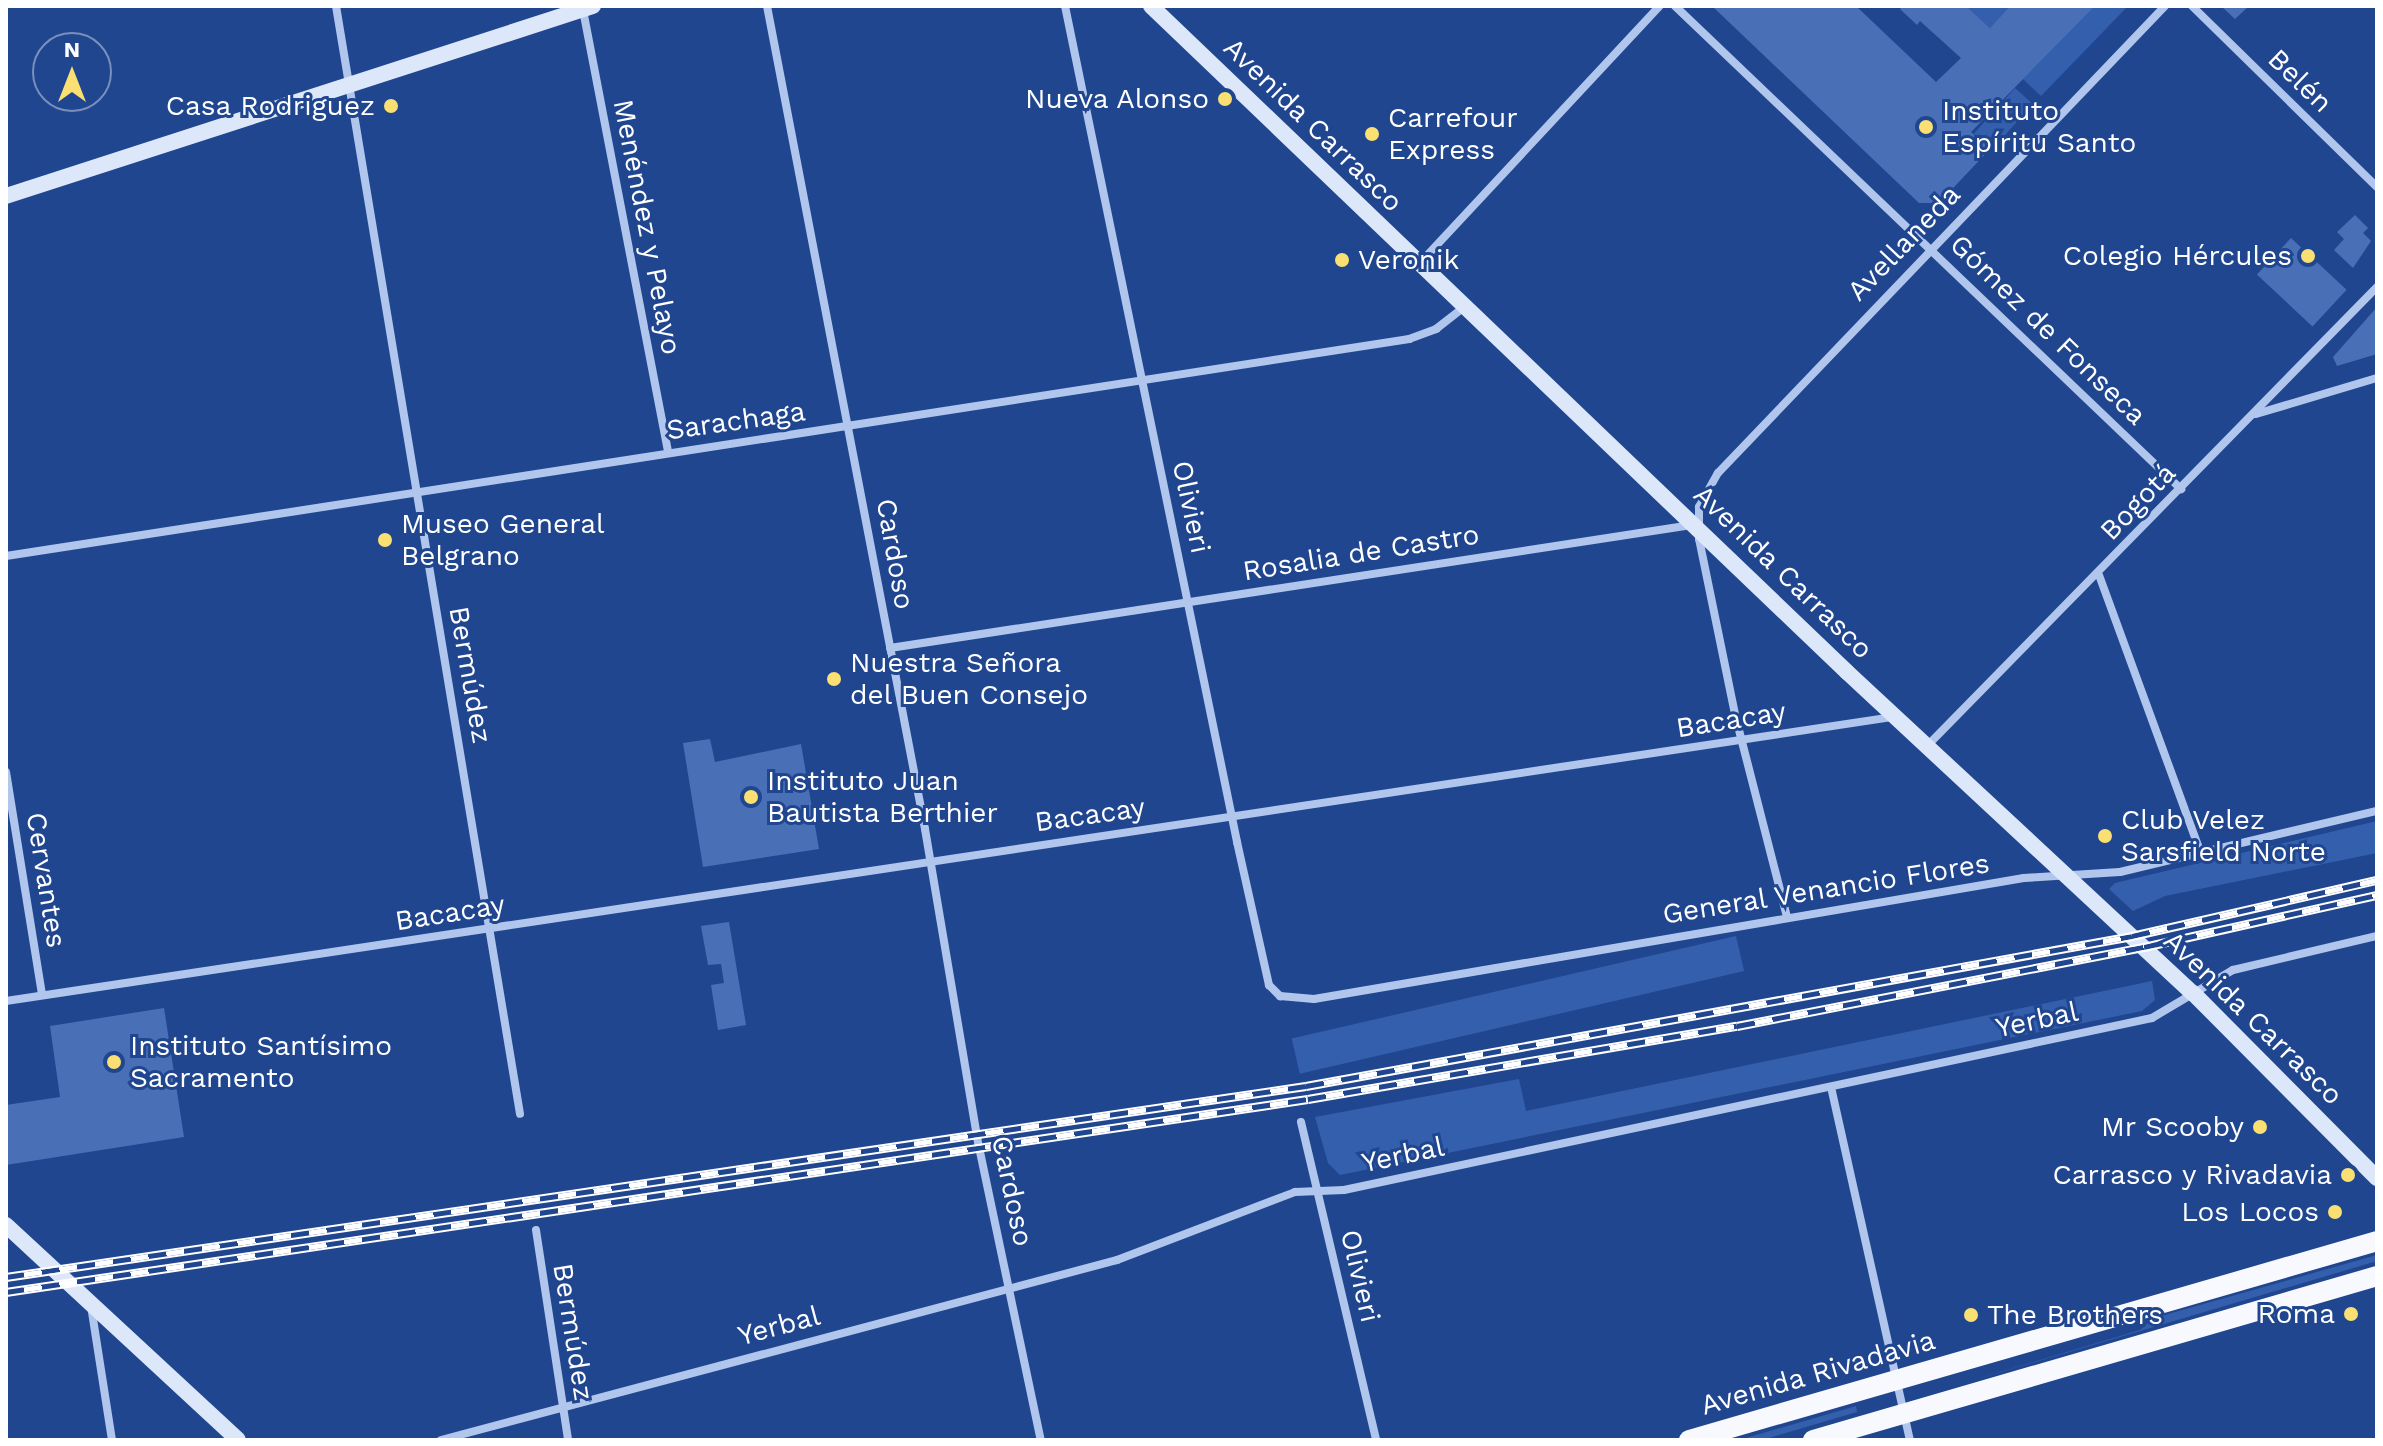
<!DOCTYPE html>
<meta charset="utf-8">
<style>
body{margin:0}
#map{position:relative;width:2383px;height:1446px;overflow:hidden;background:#214690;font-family:"Work Sans",sans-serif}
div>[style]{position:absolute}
.green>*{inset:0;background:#345fad;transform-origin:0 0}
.building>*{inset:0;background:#4970b7;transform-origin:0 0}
.street>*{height:8px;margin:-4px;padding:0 4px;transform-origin:4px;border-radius:4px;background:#b1c6ed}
.secondary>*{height:16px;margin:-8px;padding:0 8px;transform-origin:8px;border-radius:8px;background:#dde7fa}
.primary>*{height:20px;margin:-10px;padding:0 10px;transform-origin:10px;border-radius:10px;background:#f7f9ff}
.rail>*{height:9px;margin-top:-4.5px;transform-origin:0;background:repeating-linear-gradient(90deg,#214690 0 18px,#fff 0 36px);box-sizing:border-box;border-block:2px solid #fff}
.dots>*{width:22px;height:22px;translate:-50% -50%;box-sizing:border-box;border:4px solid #214690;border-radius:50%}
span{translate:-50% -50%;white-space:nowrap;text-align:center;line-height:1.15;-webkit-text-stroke:6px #214690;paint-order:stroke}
.street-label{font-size:28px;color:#fff}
.poi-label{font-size:28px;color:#fff}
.right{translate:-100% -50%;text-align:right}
.left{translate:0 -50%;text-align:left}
.frame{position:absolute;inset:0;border:8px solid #fff;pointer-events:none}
.north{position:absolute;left:32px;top:32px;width:80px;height:80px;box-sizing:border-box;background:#214690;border:2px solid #7a90bc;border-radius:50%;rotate:0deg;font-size:22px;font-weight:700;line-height:32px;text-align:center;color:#fff}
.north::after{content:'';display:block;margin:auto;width:28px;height:36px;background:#fae072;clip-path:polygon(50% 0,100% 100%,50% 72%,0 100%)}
</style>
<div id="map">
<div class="green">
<div style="clip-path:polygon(1966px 6px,2010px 6px,1990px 28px)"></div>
<div style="clip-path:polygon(2095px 6px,2128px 6px,2041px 96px,2023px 79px)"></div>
<div style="left:2015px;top:88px;width:24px;height:62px;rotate:42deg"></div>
<div style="clip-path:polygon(2377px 821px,2377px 853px,2165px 896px,2133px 911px,2109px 889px,2115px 883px)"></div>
<div style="left:1736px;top:936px;width:36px;height:456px;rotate:77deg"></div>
<div style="clip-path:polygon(2152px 981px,2155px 1000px,2142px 1011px,1340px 1175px,1328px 1163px,1315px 1117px,1519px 1079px,1526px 1111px)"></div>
<div style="clip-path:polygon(2377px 1255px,2377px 1261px,1947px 1388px,2140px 1330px,2154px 1318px)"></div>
<div style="clip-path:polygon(1856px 1406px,1857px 1412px,1762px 1440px,1739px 1440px)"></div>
</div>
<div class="building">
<div style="clip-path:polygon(1712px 6px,1856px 6px,1936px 82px,1961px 58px,1920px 21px,1917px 25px,1900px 9px,1903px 6px,1966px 6px,1990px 28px,2010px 6px,2095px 6px,1971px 132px,1990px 149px,1939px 203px,1919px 203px)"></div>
<div style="clip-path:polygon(2221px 6px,2249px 6px,2235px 19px)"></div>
<div style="clip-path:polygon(2355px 215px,2368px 228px,2363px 233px,2371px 241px,2353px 268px,2334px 250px,2344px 239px,2337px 232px)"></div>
<div style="left:2291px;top:238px;width:76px;height:50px;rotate:43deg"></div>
<div style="clip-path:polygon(2377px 307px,2377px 354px,2337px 366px,2333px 357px)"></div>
<div style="clip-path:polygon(710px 739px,715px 762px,801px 744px,819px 849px,703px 867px,683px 743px)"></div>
<div style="clip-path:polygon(729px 922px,746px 1025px,718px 1030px,711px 985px,724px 983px,721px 964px,708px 965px,701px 926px)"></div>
<div style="clip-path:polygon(164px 1008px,184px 1137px,6px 1165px,6px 1105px,60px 1097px,50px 1026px)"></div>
</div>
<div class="street">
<div style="left:336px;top:6px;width:1123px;rotate:80.57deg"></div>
<div style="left:767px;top:6px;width:838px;rotate:79.13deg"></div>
<div style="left:925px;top:829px;width:323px;rotate:80.4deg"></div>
<div style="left:979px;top:1147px;width:299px;rotate:78.1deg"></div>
<div style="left:1065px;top:6px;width:854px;rotate:78.37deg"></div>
<div style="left:1237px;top:842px;width:147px;rotate:77.4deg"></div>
<div style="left:1269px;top:985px;width:16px;rotate:45deg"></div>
<div style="left:1280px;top:996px;width:34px;rotate:5deg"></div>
<div style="left:1314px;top:999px;width:720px;rotate:-9.67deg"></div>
<div style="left:2024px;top:878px;width:96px;rotate:-3.6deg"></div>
<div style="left:2120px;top:872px;width:264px;rotate:-13.4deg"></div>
<div style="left:1675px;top:6px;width:700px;rotate:43.67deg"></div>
<div style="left:2192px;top:6px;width:259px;rotate:44.4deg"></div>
<div style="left:583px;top:10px;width:451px;rotate:79.1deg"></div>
<div style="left:1420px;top:263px;width:352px;rotate:-47deg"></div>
<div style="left:2256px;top:414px;width:126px;rotate:-16.6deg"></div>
<div style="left:6px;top:556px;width:1420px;rotate:-8.79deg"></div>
<div style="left:1409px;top:339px;width:29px;rotate:-20deg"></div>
<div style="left:1436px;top:329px;width:36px;rotate:-38deg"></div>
<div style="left:2099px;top:575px;width:297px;rotate:69.9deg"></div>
<div style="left:890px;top:648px;width:811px;rotate:-8.72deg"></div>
<div style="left:1928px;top:745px;width:641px;rotate:-45.57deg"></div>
<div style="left:6px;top:772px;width:226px;rotate:80.8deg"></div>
<div style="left:1787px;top:917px;width:204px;rotate:-104.4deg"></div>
<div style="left:1736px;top:719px;width:184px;rotate:-101.6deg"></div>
<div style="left:1699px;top:539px;width:32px;rotate:-90deg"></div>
<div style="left:1699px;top:507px;width:39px;rotate:-61deg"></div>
<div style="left:1718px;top:473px;width:646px;rotate:-46.25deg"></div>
<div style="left:6px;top:1001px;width:1907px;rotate:-8.56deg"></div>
<div style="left:1831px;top:1087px;width:362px;rotate:77.4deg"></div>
<div style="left:1301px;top:1122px;width:327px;rotate:76.7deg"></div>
<div style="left:536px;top:1230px;width:212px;rotate:81.3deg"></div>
<div style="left:91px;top:1306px;width:136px;rotate:81.1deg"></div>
<div style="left:441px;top:1440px;width:700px;rotate:-14.91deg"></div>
<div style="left:1117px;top:1260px;width:191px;rotate:-20.9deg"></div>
<div style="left:1295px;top:1192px;width:49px;rotate:-2.3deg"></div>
<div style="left:1344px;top:1190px;width:826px;rotate:-12.02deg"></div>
<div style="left:2152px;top:1018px;width:94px;rotate:-30.7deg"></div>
<div style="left:2233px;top:970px;width:148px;rotate:-13.3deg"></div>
</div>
<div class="secondary">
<div style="left:1151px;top:6px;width:963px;rotate:43.74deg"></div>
<div style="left:1847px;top:672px;width:472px;rotate:42.9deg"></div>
<div style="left:2193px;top:993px;width:261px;rotate:45.2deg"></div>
<div style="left:6px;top:196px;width:617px;rotate:-17.94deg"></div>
<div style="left:6px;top:1225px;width:316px;rotate:42.8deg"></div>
</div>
<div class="primary">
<div style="left:1689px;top:1440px;width:716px;rotate:-16.13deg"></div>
<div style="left:1813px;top:1440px;width:587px;rotate:-16.21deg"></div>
</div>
<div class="rail">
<div style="left:6px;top:1277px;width:1314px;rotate:-8.36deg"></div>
<div style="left:1306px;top:1086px;width:840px;rotate:-10.29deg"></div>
<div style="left:2132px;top:936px;width:251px;rotate:-12.9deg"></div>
<div style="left:6px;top:1292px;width:1316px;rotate:-8.43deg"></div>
<div style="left:1308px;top:1099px;width:435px;rotate:-9.7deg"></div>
<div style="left:1737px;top:1026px;width:415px;rotate:-11deg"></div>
<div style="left:2144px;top:947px;width:239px;rotate:-12.6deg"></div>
</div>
<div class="dots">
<div style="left:1225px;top:99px;background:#fae072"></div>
<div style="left:391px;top:106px;background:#fae072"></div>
<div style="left:1926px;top:127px;background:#fae072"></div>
<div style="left:1372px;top:134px;background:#fae072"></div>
<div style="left:2308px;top:256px;background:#fae072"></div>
<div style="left:1342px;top:260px;background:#fae072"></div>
<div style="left:385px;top:540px;background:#fae072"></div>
<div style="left:834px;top:679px;background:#fae072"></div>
<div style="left:751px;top:797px;background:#fae072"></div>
<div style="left:2105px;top:836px;background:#fae072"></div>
<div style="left:114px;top:1062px;background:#fae072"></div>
<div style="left:2260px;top:1127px;background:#fae072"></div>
<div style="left:2348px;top:1175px;background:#fae072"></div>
<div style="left:2335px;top:1212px;background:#fae072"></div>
<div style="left:2351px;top:1314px;background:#fae072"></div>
<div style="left:1971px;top:1315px;background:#fae072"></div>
</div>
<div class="street-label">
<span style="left:2300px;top:81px;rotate:44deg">Belén</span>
<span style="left:1313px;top:125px;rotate:44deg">Avenida Carrasco</span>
<span style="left:647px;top:227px;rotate:79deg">Menéndez y Pelayo</span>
<span style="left:1904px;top:243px;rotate:-46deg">Avellaneda</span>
<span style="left:2048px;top:330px;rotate:44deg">Gómez de Fonseca</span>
<span style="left:736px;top:421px;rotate:-8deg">Sarachaga</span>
<span style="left:2138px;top:502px;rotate:-46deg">Bogotá</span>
<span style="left:1191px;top:507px;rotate:78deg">Olivieri</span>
<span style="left:1361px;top:553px;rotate:-9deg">Rosalia de Castro</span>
<span style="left:895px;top:554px;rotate:80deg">Cardoso</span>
<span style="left:1783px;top:572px;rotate:44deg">Avenida Carrasco</span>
<span style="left:470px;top:675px;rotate:80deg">Bermúdez</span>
<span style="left:1731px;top:720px;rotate:-9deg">Bacacay</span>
<span style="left:1090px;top:815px;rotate:-8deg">Bacacay</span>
<span style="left:46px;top:880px;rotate:81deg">Cervantes</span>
<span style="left:1826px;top:889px;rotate:-9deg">General Venancio Flores</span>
<span style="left:450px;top:913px;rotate:-9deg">Bacacay</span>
<span style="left:2253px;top:1018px;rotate:44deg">Avenida Carrasco</span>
<span style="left:2037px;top:1020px;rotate:-12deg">Yerbal</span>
<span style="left:1403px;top:1155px;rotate:-12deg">Yerbal</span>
<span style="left:1012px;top:1191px;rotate:78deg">Cardoso</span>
<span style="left:1360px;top:1276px;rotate:77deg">Olivieri</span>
<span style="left:779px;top:1326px;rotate:-15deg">Yerbal</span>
<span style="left:573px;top:1332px;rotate:81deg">Bermúdez</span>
<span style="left:1818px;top:1373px;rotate:-16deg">Avenida Rivadavia</span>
</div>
<div class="poi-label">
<span class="right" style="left:1209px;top:99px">Nueva Alonso</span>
<span class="right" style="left:375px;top:106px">Casa Rodriguez</span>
<span class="left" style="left:1942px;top:127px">Instituto<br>Espíritu Santo</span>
<span class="left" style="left:1388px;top:134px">Carrefour<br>Express</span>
<span class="right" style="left:2292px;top:256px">Colegio Hércules</span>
<span class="left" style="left:1358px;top:260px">Veronik</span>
<span class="left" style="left:401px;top:540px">Museo General<br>Belgrano</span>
<span class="left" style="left:850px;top:679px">Nuestra Señora<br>del Buen Consejo</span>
<span class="left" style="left:767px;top:797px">Instituto Juan<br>Bautista Berthier</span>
<span class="left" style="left:2121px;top:836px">Club Velez<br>Sarsfield Norte</span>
<span class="left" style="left:130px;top:1062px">Instituto Santísimo<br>Sacramento</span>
<span class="right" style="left:2244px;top:1127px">Mr Scooby</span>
<span class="right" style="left:2332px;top:1175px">Carrasco y Rivadavia</span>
<span class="right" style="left:2319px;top:1212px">Los Locos</span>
<span class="right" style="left:2335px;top:1314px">Roma</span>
<span class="left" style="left:1987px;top:1315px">The Brothers</span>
</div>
<div class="frame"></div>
<div class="north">N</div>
</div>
